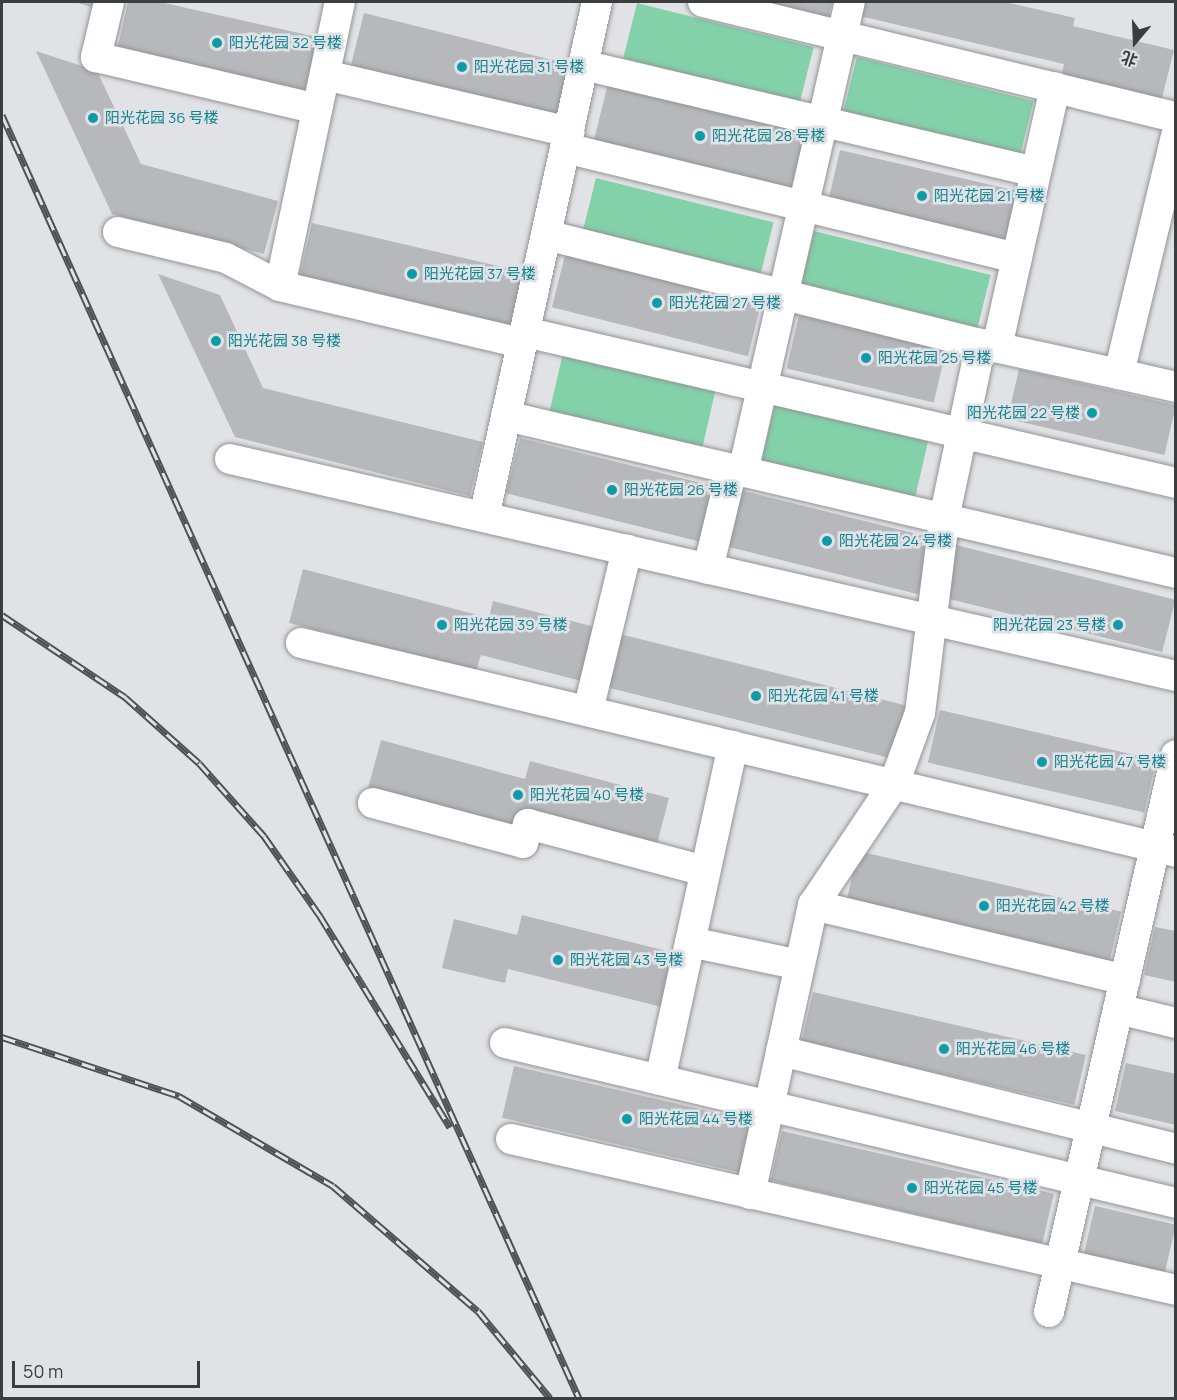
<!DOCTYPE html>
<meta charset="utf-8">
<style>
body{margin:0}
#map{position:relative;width:1177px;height:1400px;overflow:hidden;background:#e1e2e6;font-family:Manrope,"Noto Sans SC",sans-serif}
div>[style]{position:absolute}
.green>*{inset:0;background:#83d1a8;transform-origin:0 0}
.building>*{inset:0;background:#b6b8bb;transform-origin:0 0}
.roads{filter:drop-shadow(0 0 2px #929396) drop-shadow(0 0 2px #929396)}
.minor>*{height:30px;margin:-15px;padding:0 15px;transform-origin:15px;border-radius:15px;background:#fff}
.rail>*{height:7px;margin-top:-3.5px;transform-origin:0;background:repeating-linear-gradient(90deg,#e1e2e6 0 14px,#505152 0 28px);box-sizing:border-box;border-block:2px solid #505152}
.dots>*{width:16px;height:16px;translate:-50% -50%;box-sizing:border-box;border:3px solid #e1e2e6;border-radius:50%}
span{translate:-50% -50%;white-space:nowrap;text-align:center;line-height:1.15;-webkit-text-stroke:5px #e1e2e6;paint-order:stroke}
.culture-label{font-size:15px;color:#0d838f}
.left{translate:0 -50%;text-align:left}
.right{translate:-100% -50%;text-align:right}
.frame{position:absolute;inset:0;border:3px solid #3c3d3e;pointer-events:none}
.north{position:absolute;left:1105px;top:12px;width:60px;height:60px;-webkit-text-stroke:4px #e1e2e6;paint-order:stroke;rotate:199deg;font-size:16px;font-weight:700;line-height:24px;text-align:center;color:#3c3d3e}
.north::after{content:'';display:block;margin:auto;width:21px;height:27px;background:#3c3d3e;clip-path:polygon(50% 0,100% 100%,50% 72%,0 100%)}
.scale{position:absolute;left:12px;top:1361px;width:188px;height:27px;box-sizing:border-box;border:3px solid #3c3d3e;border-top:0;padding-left:8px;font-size:18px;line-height:21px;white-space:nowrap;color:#3c3d3e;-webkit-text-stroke:4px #e1e2e6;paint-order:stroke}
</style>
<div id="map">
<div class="green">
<div style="left:637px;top:3px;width:182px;height:57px;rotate:14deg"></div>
<div style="left:857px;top:57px;width:182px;height:58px;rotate:14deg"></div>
<div style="left:596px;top:178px;width:183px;height:57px;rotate:14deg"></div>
<div style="left:814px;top:231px;width:182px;height:58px;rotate:14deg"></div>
<div style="left:563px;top:353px;width:157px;height:65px;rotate:13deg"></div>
<div style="left:775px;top:402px;width:158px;height:66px;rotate:13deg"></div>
</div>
<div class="building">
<div style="clip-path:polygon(75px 2px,99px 2px,97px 9px)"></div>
<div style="clip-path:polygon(128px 2px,160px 2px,317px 37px,305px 92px,117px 50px)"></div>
<div style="clip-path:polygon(767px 2px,832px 2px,828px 18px)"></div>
<div style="clip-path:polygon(863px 2px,1005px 2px,1075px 18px,1073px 26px,1174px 50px,1161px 102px,1061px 78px,1064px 64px,860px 16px)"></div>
<div style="left:364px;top:13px;width:216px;height:57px;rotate:14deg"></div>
<div style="clip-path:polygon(36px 51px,97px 71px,141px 164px,278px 201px,264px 254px,112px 214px)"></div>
<div style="left:608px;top:84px;width:203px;height:58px;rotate:14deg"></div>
<div style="left:840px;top:150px;width:182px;height:52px;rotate:13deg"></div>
<div style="left:312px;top:223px;width:217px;height:57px;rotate:13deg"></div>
<div style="left:566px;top:251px;width:202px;height:58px;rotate:14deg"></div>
<div style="clip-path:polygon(158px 274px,220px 295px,263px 388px,483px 442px,470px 496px,235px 437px)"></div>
<div style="left:799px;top:315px;width:151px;height:55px;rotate:13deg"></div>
<div style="left:1019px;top:369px;width:161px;height:51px;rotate:13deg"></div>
<div style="left:520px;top:438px;width:203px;height:57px;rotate:14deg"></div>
<div style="left:736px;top:489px;width:202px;height:58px;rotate:14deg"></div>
<div style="left:956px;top:545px;width:226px;height:54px;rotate:14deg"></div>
<div style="clip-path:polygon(303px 569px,489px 618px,493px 601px,595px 627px,581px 681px,481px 655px,476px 671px,289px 623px)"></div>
<div style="left:620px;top:634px;width:294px;height:55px;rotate:14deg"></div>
<div style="left:940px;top:710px;width:222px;height:54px;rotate:13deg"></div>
<div style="clip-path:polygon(381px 740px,525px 779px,530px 761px,669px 798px,656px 848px,518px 811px,513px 831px,367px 792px)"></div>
<div style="left:858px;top:851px;width:270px;height:52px;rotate:13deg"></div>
<div style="clip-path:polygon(522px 915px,675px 953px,662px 1007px,508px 969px,505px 983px,442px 968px,454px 919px,517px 935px)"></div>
<div style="clip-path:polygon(1155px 927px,1176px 931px,1176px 982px,1144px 975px)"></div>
<div style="left:813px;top:992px;width:280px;height:51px;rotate:13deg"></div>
<div style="clip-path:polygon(1126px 1063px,1176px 1074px,1176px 1125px,1115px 1111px)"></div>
<div style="left:514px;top:1066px;width:244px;height:53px;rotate:13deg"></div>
<div style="left:782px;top:1131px;width:279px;height:51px;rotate:13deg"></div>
<div style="left:1095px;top:1206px;width:83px;height:50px;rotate:13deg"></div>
</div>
<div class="roads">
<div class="minor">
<div style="left:109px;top:2px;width:57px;rotate:103.3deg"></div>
<div style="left:96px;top:57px;width:227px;rotate:13.2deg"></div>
<div style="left:703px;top:2px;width:487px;rotate:13.7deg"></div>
<div style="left:583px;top:65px;width:464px;rotate:13.3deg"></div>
<div style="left:325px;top:75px;width:251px;rotate:13.1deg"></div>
<div style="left:1176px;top:136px;width:245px;rotate:103.5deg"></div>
<div style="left:1119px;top:374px;width:58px;rotate:12.8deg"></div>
<div style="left:565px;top:148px;width:465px;rotate:13.7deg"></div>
<div style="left:118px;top:232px;width:111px;rotate:13.5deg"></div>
<div style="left:226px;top:258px;width:61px;rotate:27.4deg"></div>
<div style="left:280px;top:286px;width:249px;rotate:13.3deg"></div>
<div style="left:546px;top:235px;width:448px;rotate:14.1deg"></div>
<div style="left:280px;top:286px;width:290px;rotate:-78.1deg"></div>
<div style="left:525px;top:332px;width:668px;rotate:13.06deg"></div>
<div style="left:997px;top:347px;width:266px;rotate:-77.4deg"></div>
<div style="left:506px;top:416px;width:688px;rotate:13.19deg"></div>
<div style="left:230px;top:459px;width:971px;rotate:12.92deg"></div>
<div style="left:743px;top:472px;width:482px;rotate:-77.2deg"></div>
<div style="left:484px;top:517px;width:527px;rotate:-77.62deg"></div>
<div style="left:708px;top:569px;width:103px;rotate:-76.5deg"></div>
<div style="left:301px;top:643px;width:900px;rotate:13.43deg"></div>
<div style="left:588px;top:711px;width:166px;rotate:-76.4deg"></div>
<div style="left:373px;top:803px;width:155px;rotate:14.9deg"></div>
<div style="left:523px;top:843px;width:20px;rotate:-75deg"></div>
<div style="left:528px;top:824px;width:183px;rotate:14.9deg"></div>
<div style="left:813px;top:905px;width:321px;rotate:13.5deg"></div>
<div style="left:690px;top:942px;width:112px;rotate:11.8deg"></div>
<div style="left:1118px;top:1009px;width:60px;rotate:13.6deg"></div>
<div style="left:505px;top:1043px;width:690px;rotate:13.41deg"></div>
<div style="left:781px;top:1051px;width:407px;rotate:13.9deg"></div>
<div style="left:660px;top:1080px;width:342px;rotate:-77.7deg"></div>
<div style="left:511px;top:1139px;width:682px;rotate:12.79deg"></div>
<div style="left:750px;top:1194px;width:296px;rotate:-77.7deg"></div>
<div style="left:813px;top:905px;width:146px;rotate:-56.2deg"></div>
<div style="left:894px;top:784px;width:76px;rotate:-69.9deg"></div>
<div style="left:920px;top:713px;width:195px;rotate:-82.9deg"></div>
<div style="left:944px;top:519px;width:179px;rotate:-78.1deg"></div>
<div style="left:981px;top:344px;width:141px;rotate:12.3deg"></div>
<div style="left:1049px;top:1312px;width:571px;rotate:-77.16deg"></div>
</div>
</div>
<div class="rail">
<div style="left:2px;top:115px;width:1407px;rotate:65.79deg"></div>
<div style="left:2px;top:615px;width:148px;rotate:33.7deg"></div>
<div style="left:125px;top:697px;width:99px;rotate:41.7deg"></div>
<div style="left:199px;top:763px;width:98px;rotate:48.3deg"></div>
<div style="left:264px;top:836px;width:98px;rotate:55deg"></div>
<div style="left:320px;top:916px;width:248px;rotate:58.4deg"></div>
<div style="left:2px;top:1037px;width:187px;rotate:18.4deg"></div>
<div style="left:179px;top:1096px;width:178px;rotate:30.3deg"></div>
<div style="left:333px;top:1186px;width:191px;rotate:40.8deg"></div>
<div style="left:478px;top:1311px;width:113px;rotate:50.4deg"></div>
</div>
<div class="dots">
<div style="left:217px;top:43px;background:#0f9aa8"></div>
<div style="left:462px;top:67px;background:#0f9aa8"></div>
<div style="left:93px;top:118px;background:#0f9aa8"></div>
<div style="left:700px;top:136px;background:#0f9aa8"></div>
<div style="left:922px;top:196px;background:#0f9aa8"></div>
<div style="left:412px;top:274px;background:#0f9aa8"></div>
<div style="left:657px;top:303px;background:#0f9aa8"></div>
<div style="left:216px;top:341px;background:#0f9aa8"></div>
<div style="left:866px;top:358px;background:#0f9aa8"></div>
<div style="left:1092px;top:413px;background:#0f9aa8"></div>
<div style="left:612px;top:490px;background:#0f9aa8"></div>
<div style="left:827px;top:541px;background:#0f9aa8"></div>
<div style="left:442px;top:625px;background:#0f9aa8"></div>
<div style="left:1118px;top:625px;background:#0f9aa8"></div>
<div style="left:756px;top:696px;background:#0f9aa8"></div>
<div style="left:1042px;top:762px;background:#0f9aa8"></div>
<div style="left:518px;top:795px;background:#0f9aa8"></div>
<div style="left:984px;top:906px;background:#0f9aa8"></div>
<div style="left:558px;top:960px;background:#0f9aa8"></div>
<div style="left:944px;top:1049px;background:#0f9aa8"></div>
<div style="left:627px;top:1119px;background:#0f9aa8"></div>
<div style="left:912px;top:1188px;background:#0f9aa8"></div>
</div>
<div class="culture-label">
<span class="left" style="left:229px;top:43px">阳光花园 32 号楼</span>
<span class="left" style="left:474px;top:67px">阳光花园 31 号楼</span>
<span class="left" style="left:105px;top:118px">阳光花园 36 号楼</span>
<span class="left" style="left:712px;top:136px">阳光花园 28 号楼</span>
<span class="left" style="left:934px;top:196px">阳光花园 21 号楼</span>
<span class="left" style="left:424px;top:274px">阳光花园 37 号楼</span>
<span class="left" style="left:669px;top:303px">阳光花园 27 号楼</span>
<span class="left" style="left:228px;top:341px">阳光花园 38 号楼</span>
<span class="left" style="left:878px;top:358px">阳光花园 25 号楼</span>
<span class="right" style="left:1080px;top:413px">阳光花园 22 号楼</span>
<span class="left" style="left:624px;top:490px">阳光花园 26 号楼</span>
<span class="left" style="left:839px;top:541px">阳光花园 24 号楼</span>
<span class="left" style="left:454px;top:625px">阳光花园 39 号楼</span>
<span class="right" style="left:1106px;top:625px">阳光花园 23 号楼</span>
<span class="left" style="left:768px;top:696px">阳光花园 41 号楼</span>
<span class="left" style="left:1054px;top:762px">阳光花园 47 号楼</span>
<span class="left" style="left:530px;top:795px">阳光花园 40 号楼</span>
<span class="left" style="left:996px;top:906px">阳光花园 42 号楼</span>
<span class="left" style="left:570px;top:960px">阳光花园 43 号楼</span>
<span class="left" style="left:956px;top:1049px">阳光花园 46 号楼</span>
<span class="left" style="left:639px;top:1119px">阳光花园 44 号楼</span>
<span class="left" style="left:924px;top:1188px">阳光花园 45 号楼</span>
</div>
<div class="frame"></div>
<div class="north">北</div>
<div class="scale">50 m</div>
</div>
